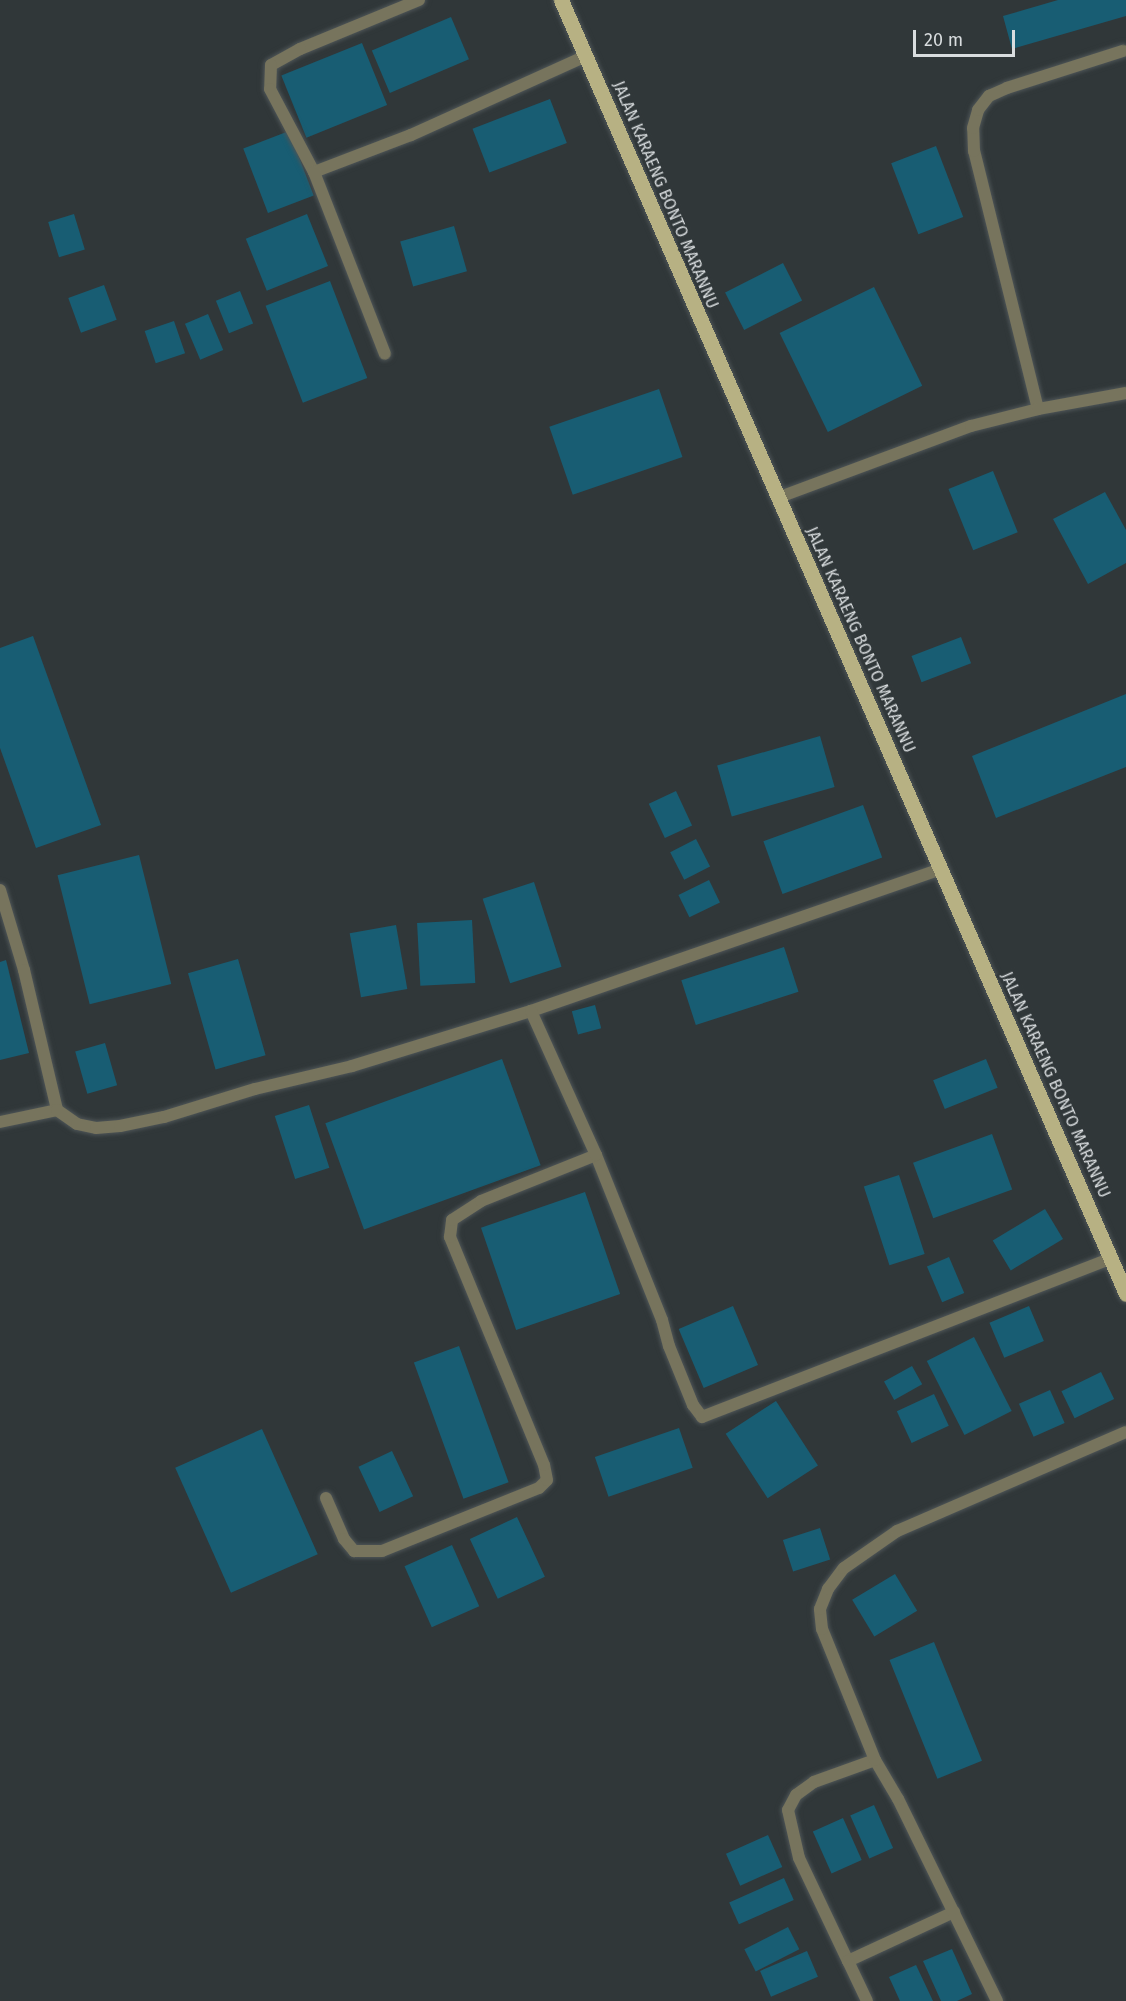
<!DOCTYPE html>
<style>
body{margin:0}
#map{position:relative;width:1126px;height:2001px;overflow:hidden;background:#303739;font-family:"Fira Sans",sans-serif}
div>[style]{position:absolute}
.building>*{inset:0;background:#185d73;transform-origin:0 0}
.roads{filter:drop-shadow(0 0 2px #4e5557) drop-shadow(0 0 2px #4e5557)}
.lane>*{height:12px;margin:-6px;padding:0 6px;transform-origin:6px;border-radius:6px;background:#77745d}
.street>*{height:12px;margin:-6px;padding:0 6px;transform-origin:6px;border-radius:6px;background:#77745d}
.primary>*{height:15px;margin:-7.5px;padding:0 7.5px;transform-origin:7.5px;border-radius:7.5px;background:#b7b183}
span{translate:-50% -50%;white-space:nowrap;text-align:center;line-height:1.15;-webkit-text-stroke:5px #303739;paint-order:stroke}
.street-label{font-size:16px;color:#d9dddf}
.scale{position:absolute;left:913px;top:30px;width:102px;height:27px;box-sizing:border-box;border:3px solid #d9dddf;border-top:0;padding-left:8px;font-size:18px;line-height:21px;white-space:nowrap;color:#d9dddf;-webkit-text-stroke:4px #303739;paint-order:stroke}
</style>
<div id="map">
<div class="building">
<div style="clip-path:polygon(1058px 0,1126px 0,1126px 16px,1012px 49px,1003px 16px)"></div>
<div style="left:451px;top:17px;width:46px;height:86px;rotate:67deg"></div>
<div style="left:362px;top:43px;width:67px;height:87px;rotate:68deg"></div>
<div style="left:550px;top:99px;width:47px;height:83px;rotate:69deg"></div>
<div style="left:289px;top:131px;width:69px;height:49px;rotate:69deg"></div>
<div style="left:936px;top:146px;width:76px;height:48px;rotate:69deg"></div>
<div style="left:74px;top:214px;width:37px;height:27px;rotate:73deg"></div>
<div style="left:307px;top:214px;width:56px;height:66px;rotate:68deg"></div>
<div style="left:454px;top:226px;width:47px;height:56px;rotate:74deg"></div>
<div style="left:783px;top:263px;width:42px;height:65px;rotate:63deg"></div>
<div style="left:330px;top:281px;width:104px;height:69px;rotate:69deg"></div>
<div style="left:104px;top:285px;width:37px;height:38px;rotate:70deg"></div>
<div style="left:874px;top:287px;width:110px;height:105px;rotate:64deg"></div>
<div style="left:240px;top:291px;width:35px;height:26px;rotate:68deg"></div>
<div style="left:208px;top:314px;width:39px;height:25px;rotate:67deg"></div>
<div style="left:174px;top:321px;width:34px;height:31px;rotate:71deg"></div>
<div style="left:659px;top:389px;width:72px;height:116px;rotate:71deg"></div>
<div style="left:993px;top:471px;width:66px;height:48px;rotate:68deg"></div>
<div style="clip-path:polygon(1105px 492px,1126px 530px,1126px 563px,1088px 584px,1053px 519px)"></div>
<div style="clip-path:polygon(33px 636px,101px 825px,36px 848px,0 748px,0 648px)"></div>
<div style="left:961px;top:637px;width:28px;height:53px;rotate:69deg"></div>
<div style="clip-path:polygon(1126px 694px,1126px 767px,996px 818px,972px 756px)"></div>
<div style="left:820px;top:736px;width:53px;height:107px;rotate:74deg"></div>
<div style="left:676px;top:791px;width:38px;height:30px;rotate:65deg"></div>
<div style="left:863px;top:805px;width:56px;height:106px;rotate:70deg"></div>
<div style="left:696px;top:839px;width:31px;height:29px;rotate:63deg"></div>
<div style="left:139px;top:855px;width:133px;height:84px;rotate:76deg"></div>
<div style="left:709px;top:880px;width:25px;height:34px;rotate:64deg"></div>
<div style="left:534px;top:882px;width:89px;height:54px;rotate:72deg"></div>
<div style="left:472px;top:920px;width:63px;height:55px;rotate:87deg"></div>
<div style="left:396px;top:925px;width:65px;height:47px;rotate:80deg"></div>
<div style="left:784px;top:947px;width:47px;height:108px;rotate:72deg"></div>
<div style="left:238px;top:959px;width:100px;height:52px;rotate:74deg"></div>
<div style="clip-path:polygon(6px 960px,29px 1053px,0 1060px,0 962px)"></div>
<div style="left:595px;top:1005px;width:24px;height:24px;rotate:75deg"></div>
<div style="left:105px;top:1043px;width:44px;height:31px;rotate:74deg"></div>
<div style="left:502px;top:1059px;width:113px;height:188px;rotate:70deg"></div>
<div style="left:986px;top:1059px;width:31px;height:57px;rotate:68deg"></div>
<div style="left:309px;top:1105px;width:66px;height:36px;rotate:72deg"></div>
<div style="left:992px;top:1134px;width:59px;height:84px;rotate:70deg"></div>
<div style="left:899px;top:1175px;width:83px;height:37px;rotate:72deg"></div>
<div style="left:585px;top:1192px;width:108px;height:110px;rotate:71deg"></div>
<div style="left:1045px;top:1209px;width:35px;height:61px;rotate:59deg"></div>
<div style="left:949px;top:1257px;width:39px;height:24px;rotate:67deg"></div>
<div style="left:733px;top:1306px;width:64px;height:59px;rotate:67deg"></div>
<div style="left:1029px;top:1306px;width:38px;height:43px;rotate:67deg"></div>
<div style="left:974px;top:1337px;width:83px;height:53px;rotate:63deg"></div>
<div style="left:459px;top:1346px;width:145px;height:48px;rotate:70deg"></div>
<div style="left:912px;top:1366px;width:21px;height:32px;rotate:61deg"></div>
<div style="left:1101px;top:1372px;width:30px;height:44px;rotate:64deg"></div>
<div style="left:1050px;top:1390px;width:36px;height:34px;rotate:66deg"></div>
<div style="left:934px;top:1394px;width:35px;height:41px;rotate:65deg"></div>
<div style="left:776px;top:1401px;width:77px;height:60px;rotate:57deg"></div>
<div style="left:679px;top:1428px;width:42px;height:89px;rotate:71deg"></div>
<div style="left:262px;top:1429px;width:137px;height:95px;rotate:66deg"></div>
<div style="left:392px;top:1451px;width:50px;height:37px;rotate:65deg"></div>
<div style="left:517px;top:1517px;width:66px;height:52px;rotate:65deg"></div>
<div style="left:820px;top:1528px;width:33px;height:39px;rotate:72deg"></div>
<div style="left:452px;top:1545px;width:67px;height:52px;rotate:66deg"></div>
<div style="left:895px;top:1574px;width:43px;height:50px;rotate:59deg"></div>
<div style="left:934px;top:1642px;width:128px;height:48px;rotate:68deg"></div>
<div style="left:874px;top:1805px;width:47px;height:26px;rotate:66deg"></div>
<div style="left:843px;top:1818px;width:46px;height:33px;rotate:66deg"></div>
<div style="left:768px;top:1835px;width:35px;height:46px;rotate:66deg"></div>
<div style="left:784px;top:1878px;width:24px;height:60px;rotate:66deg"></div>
<div style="left:788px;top:1927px;width:25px;height:49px;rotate:63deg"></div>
<div style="clip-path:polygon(952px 1949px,972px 1994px,957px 2001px,941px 2001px,923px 1961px)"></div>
<div style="left:807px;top:1951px;width:28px;height:51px;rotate:67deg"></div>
<div style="clip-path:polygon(916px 1965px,933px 2001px,900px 2001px,889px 1977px)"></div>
</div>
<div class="roads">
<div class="lane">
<div style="left:0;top:890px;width:84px;rotate:73.3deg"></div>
<div style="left:24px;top:970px;width:144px;rotate:76.7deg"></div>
<div style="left:875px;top:1760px;width:65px;rotate:160.2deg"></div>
<div style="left:814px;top:1782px;width:22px;rotate:144deg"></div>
<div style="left:796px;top:1795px;width:17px;rotate:118deg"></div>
<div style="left:788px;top:1810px;width:49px;rotate:77.1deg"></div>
<div style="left:799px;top:1858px;width:114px;rotate:64.6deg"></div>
<div style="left:848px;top:1961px;width:117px;rotate:-24.8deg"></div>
<div style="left:848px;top:1961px;width:44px;rotate:64.6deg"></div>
<div style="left:997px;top:2001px;width:225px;rotate:-116.1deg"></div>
<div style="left:898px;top:1799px;width:45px;rotate:-120.5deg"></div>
<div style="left:875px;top:1760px;width:141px;rotate:-112deg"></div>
<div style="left:822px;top:1629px;width:20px;rotate:-96deg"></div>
<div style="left:820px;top:1609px;width:22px;rotate:-68deg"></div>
<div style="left:828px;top:1589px;width:26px;rotate:-53deg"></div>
<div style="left:844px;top:1568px;width:65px;rotate:-34.9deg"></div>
<div style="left:897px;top:1531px;width:249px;rotate:-23.4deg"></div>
</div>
<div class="street">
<div style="left:419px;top:0;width:129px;rotate:157.6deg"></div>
<div style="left:300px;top:49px;width:33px;rotate:151deg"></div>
<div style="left:271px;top:65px;width:24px;rotate:92deg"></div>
<div style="left:270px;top:89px;width:94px;rotate:62.1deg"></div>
<div style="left:314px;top:172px;width:104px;rotate:-20.9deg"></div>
<div style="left:411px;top:135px;width:192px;rotate:-24.3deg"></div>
<div style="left:314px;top:172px;width:195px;rotate:68.7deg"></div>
<div style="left:1038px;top:409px;width:266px;rotate:-103.9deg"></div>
<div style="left:974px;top:151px;width:23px;rotate:-92deg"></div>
<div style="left:973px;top:128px;width:19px;rotate:-74deg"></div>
<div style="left:978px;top:110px;width:18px;rotate:-52deg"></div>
<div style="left:989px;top:96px;width:20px;rotate:-24deg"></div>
<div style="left:1007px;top:88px;width:122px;rotate:-17.7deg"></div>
<div style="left:777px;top:498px;width:207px;rotate:-20.4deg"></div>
<div style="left:971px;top:426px;width:69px;rotate:-14.2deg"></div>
<div style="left:1038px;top:409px;width:89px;rotate:-10.3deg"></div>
<div style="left:0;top:1122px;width:58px;rotate:-11.9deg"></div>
<div style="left:57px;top:1110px;width:24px;rotate:35deg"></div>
<div style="left:77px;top:1124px;width:19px;rotate:12deg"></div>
<div style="left:96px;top:1128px;width:24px;rotate:-5deg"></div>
<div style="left:120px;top:1126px;width:45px;rotate:-11.6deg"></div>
<div style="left:164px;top:1117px;width:95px;rotate:-17.1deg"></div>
<div style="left:255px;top:1089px;width:100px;rotate:-13.3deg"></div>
<div style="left:352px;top:1066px;width:187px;rotate:-17.1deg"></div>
<div style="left:531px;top:1011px;width:434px;rotate:-19.1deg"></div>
<div style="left:596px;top:1155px;width:178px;rotate:68.2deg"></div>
<div style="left:662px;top:1320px;width:27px;rotate:75deg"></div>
<div style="left:669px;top:1346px;width:64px;rotate:67.9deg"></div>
<div style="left:693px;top:1405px;width:15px;rotate:53deg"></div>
<div style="left:702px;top:1417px;width:439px;rotate:-21.2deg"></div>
<div style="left:326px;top:1498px;width:45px;rotate:66.3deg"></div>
<div style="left:344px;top:1539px;width:16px;rotate:50deg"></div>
<div style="left:354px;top:1551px;width:28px"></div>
<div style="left:382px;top:1551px;width:169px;rotate:-21.9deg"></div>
<div style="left:539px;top:1488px;width:11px;rotate:-45deg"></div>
<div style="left:547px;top:1480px;width:15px;rotate:-101deg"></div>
<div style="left:544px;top:1465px;width:247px;rotate:-112.4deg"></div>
<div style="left:450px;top:1237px;width:17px;rotate:-83deg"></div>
<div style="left:452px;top:1220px;width:35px;rotate:-33deg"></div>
<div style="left:481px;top:1201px;width:124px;rotate:-21.8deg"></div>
<div style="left:596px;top:1155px;width:158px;rotate:-114.3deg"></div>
</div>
<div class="primary">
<div style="left:561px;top:0;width:1412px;rotate:66.41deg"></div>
</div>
</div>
<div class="street-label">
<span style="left:665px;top:195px;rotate:67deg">JALAN KARAENG BONTO MARANNU</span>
<span style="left:860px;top:640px;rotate:66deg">JALAN KARAENG BONTO MARANNU</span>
<span style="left:1055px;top:1085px;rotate:66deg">JALAN KARAENG BONTO MARANNU</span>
</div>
<div class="scale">20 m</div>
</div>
